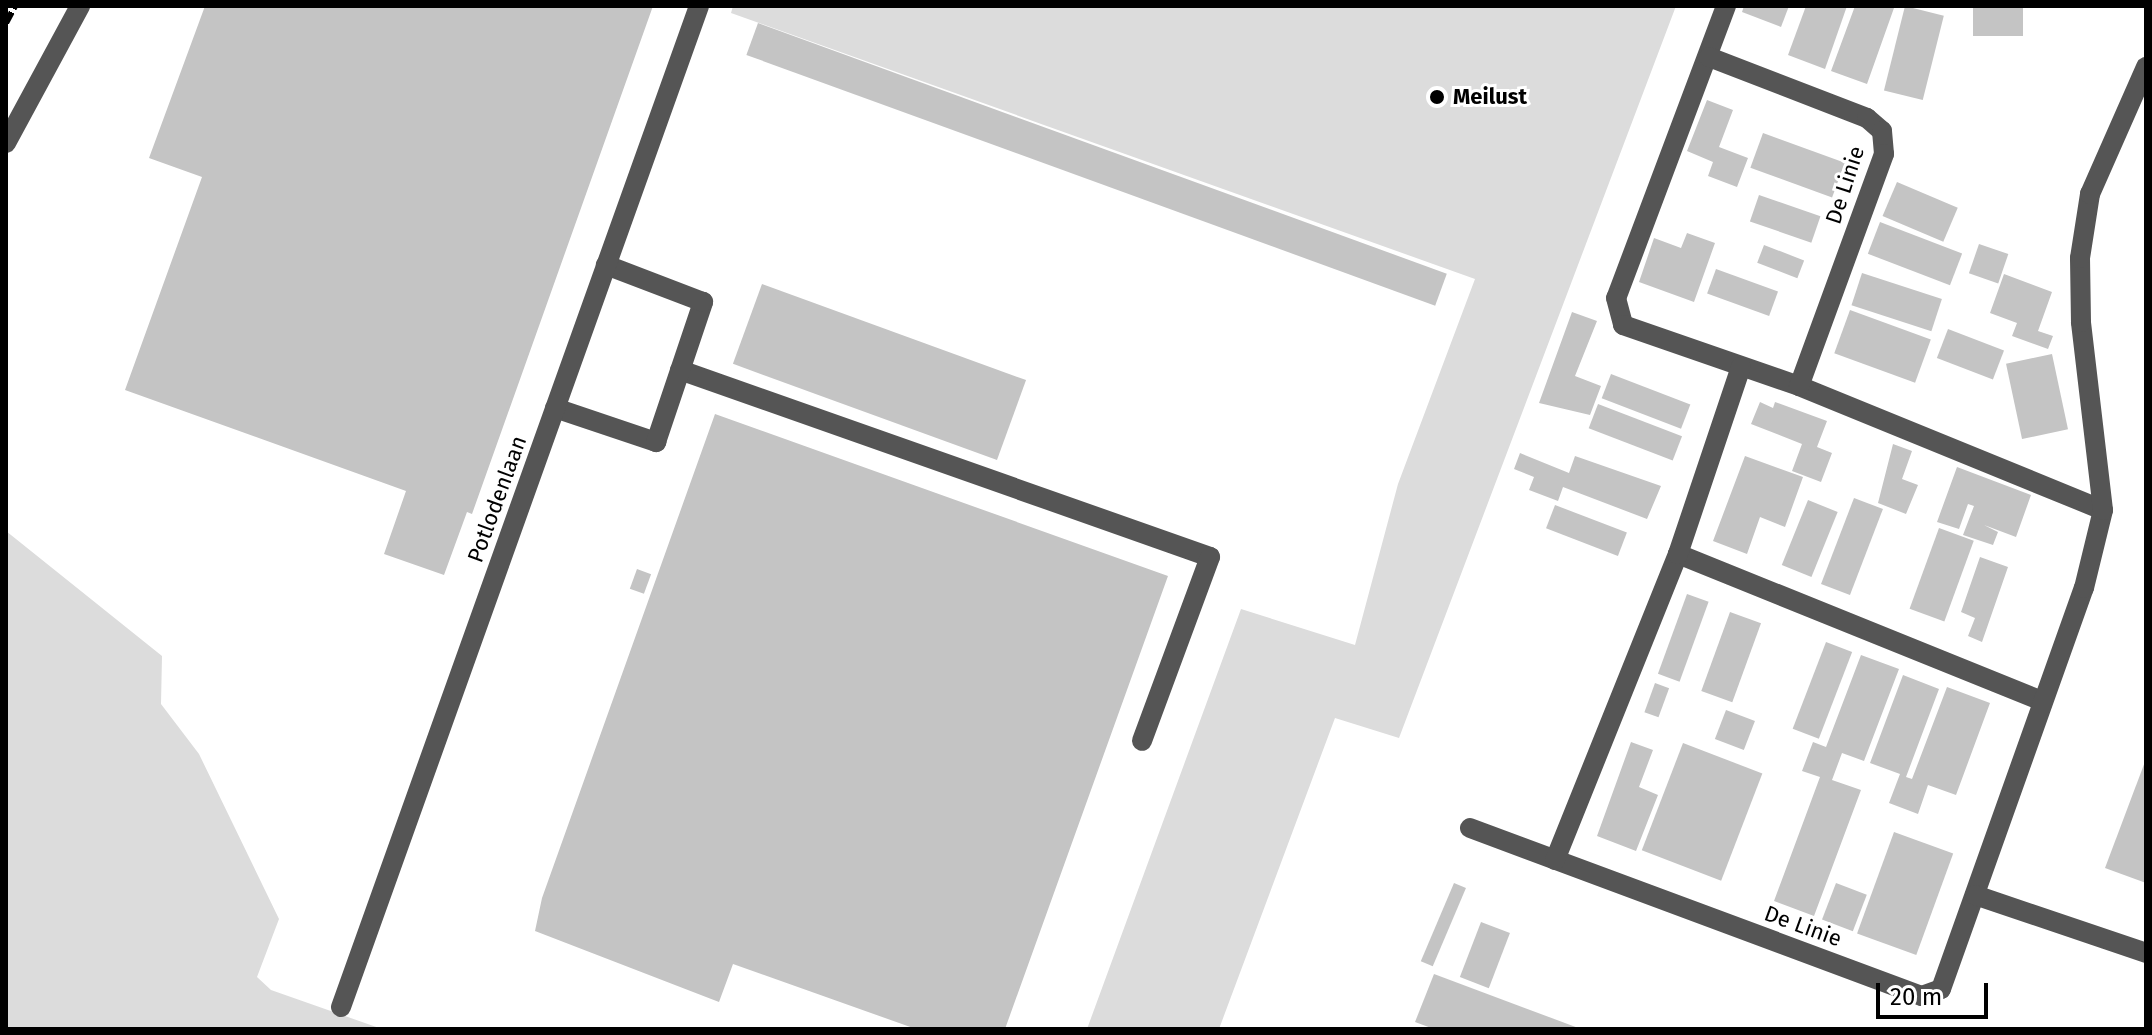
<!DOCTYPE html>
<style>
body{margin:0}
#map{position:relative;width:2152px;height:1035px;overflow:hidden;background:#fff;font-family:"Fira Sans",sans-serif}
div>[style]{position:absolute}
.green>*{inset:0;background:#dcdcdc}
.building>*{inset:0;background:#c4c4c4;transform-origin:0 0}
.minor>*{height:20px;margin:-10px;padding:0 10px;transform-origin:10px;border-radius:10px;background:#555}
.rail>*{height:6px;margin-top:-3px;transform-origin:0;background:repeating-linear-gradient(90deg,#000 0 12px,transparent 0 16px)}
.dots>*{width:22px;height:22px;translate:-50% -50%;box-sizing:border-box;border:4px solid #fff;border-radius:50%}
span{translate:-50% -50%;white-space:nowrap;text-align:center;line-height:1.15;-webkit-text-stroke:6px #fff;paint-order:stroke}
.poi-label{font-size:22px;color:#000;font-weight:700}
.left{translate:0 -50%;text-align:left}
.street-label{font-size:22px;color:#000}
.frame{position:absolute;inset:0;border:8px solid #000;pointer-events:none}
.scale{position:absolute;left:1876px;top:983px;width:112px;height:36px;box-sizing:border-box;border:4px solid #000;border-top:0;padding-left:10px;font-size:24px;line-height:28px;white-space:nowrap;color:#000;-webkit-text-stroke:6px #fff;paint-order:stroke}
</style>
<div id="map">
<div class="green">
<div style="clip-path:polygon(733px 6px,1676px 6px,1399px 738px,1335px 718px,1219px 1029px,1087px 1029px,1241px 609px,1355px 645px,1398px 484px,1475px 279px,731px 13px)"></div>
<div style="clip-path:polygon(6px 531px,162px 656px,161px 704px,199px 754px,279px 919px,257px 977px,271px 990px,382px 1029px,6px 1029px)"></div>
</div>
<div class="building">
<div style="clip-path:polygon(205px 6px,653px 6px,472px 514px,467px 512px,444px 575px,384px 554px,406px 491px,125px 390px,202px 177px,149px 158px)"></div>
<div style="clip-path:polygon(1744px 6px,1789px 6px,1781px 27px,1742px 12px)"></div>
<div style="clip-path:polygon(1806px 6px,1847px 6px,1825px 69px,1788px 55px)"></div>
<div style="clip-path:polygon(1855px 6px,1902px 6px,1894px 8px,1867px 84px,1831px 71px)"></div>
<div style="left:1905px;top:6px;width:40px;height:87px;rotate:14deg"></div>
<div style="left:1973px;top:6px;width:50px;height:30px"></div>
<div style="left:758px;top:23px;width:733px;height:34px;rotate:20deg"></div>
<div style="clip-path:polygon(1707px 100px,1733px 110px,1719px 147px,1748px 158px,1737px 187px,1708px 176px,1713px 162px,1687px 151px)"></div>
<div style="left:1763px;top:133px;width:87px;height:37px;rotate:20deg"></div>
<div style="left:1897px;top:182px;width:66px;height:37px;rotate:23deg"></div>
<div style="left:1759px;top:195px;width:65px;height:28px;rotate:19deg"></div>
<div style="left:1880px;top:222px;width:88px;height:34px;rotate:21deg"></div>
<div style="clip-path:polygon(1687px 233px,1715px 243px,1694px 302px,1639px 282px,1654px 238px,1681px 248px)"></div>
<div style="left:1979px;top:244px;width:31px;height:31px;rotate:19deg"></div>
<div style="left:1764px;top:245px;width:43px;height:19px;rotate:21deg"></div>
<div style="left:1716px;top:269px;width:66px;height:26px;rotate:20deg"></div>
<div style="left:1862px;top:273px;width:84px;height:34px;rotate:18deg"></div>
<div style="clip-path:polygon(2004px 274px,2052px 292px,2038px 331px,2053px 336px,2048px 349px,2012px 336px,2017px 323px,1990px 313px)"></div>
<div style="left:762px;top:284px;width:281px;height:85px;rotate:20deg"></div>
<div style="left:1850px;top:310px;width:86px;height:46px;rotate:20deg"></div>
<div style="clip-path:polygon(1572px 312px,1597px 321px,1575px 376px,1601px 386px,1590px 415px,1539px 403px)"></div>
<div style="left:1948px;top:329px;width:60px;height:31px;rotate:21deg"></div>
<div style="left:2052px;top:354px;width:77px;height:47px;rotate:78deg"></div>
<div style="left:1611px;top:374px;width:85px;height:26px;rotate:21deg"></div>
<div style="clip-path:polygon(1760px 402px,1773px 408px,1775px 402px,1827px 421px,1817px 447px,1832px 453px,1821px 482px,1792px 471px,1802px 444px,1751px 424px)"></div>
<div style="left:1598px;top:404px;width:90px;height:26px;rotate:21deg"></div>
<div style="clip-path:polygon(715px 414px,1168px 576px,1005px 1029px,916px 1029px,733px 964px,719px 1002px,535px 931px,542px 898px)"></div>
<div style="clip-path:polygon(1893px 444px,1912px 451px,1902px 479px,1918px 485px,1906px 514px,1878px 503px)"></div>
<div style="clip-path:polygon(1520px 453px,1569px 473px,1575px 456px,1661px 486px,1647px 519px,1563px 487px,1558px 501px,1529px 490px,1534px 477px,1514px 469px)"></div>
<div style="clip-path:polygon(1745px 456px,1803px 477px,1785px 527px,1760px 517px,1747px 554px,1713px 541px)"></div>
<div style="clip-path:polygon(1957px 467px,2031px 495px,2016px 537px,1984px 525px,1998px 532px,1993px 545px,1963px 535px,1974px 506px,1968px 504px,1959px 529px,1937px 522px)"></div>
<div style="left:1854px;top:498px;width:31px;height:92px;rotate:21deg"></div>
<div style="left:1808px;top:500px;width:32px;height:70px;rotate:22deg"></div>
<div style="left:1555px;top:505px;width:77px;height:25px;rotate:21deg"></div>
<div style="left:1939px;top:528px;width:37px;height:86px;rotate:20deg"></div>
<div style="clip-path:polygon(1980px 557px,2008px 567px,1982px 642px,1968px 636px,1975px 618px,1961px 612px)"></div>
<div style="left:637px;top:569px;width:15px;height:21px;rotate:20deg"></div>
<div style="left:1687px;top:594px;width:23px;height:85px;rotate:20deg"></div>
<div style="left:1730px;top:612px;width:33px;height:84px;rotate:20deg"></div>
<div style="left:1826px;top:642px;width:28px;height:93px;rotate:21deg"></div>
<div style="clip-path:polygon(1861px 655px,1899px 669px,1864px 761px,1842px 753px,1832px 780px,1861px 790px,1814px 916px,1774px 901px,1820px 777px,1802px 771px,1813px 742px,1826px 747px)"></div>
<div style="clip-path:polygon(1903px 675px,1939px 689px,1906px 777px,1912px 779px,1947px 687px,1990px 703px,1956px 795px,1928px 785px,1918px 814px,1889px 803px,1900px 774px,1870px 763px)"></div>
<div style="left:1655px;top:683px;width:15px;height:31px;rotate:20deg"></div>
<div style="left:1726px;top:710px;width:31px;height:31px;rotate:21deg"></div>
<div style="clip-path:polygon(1631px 742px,1653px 750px,1639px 787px,1658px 795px,1636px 851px,1597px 836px)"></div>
<div style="left:1683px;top:743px;width:85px;height:115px;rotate:21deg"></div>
<div style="clip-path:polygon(2146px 759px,2146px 883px,2105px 868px)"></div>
<div style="left:1894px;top:832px;width:63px;height:108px;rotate:20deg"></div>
<div style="left:1454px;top:883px;width:13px;height:85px;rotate:23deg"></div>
<div style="left:1836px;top:883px;width:33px;height:39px;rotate:21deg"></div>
<div style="left:1481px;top:922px;width:31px;height:59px;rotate:21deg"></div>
<div style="clip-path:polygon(1434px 974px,1581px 1029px,1434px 1029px,1415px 1022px)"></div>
</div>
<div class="minor">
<div style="left:1726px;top:6px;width:312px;rotate:110.6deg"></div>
<div style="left:1616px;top:298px;width:28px;rotate:75deg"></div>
<div style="left:1623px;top:325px;width:186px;rotate:19.1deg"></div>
<div style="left:1799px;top:386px;width:328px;rotate:22.2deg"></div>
<div style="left:1709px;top:57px;width:169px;rotate:21.1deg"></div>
<div style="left:1867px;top:118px;width:20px;rotate:41deg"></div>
<div style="left:1882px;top:131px;width:23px;rotate:85deg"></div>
<div style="left:1884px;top:154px;width:247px;rotate:110.1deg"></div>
<div style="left:6px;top:143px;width:156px;rotate:-61.6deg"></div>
<div style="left:680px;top:370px;width:562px;rotate:19.43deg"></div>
<div style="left:1210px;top:557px;width:196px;rotate:110.3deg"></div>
<div style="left:555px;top:408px;width:107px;rotate:18.6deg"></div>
<div style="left:656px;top:442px;width:148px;rotate:-71.4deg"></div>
<div style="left:703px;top:302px;width:104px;rotate:-159.1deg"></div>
<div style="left:1678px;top:554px;width:392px;rotate:22deg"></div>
<div style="left:1470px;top:828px;width:482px;rotate:20.4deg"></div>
<div style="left:1922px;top:996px;width:20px;rotate:-20deg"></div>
<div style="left:1941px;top:989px;width:426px;rotate:-70.4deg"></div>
<div style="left:2084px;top:588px;width:80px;rotate:-76.3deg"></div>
<div style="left:2103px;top:510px;width:189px;rotate:-96.7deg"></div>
<div style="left:2081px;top:322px;width:64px;rotate:-90.9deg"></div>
<div style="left:2080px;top:258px;width:65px;rotate:-81.1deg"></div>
<div style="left:2090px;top:194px;width:139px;rotate:-66.2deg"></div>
<div style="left:1555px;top:860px;width:330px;rotate:-68.1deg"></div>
<div style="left:1678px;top:554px;width:197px;rotate:-71.4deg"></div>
<div style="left:1975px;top:895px;width:181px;rotate:18.7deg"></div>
<div style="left:341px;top:1007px;width:1063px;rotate:-70.32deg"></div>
</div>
<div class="rail">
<div style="left:6px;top:23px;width:19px;rotate:-62deg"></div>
</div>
<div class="dots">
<div style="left:1437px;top:97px;background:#000"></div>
</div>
<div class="poi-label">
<span class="left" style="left:1453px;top:97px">Meilust</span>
</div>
<div class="street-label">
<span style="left:1845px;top:185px;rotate:-72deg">De Linie</span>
<span style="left:497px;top:499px;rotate:-70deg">Potlodenlaan</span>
<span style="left:1803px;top:926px;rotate:20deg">De Linie</span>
</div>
<div class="frame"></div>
<div class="scale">20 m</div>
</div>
